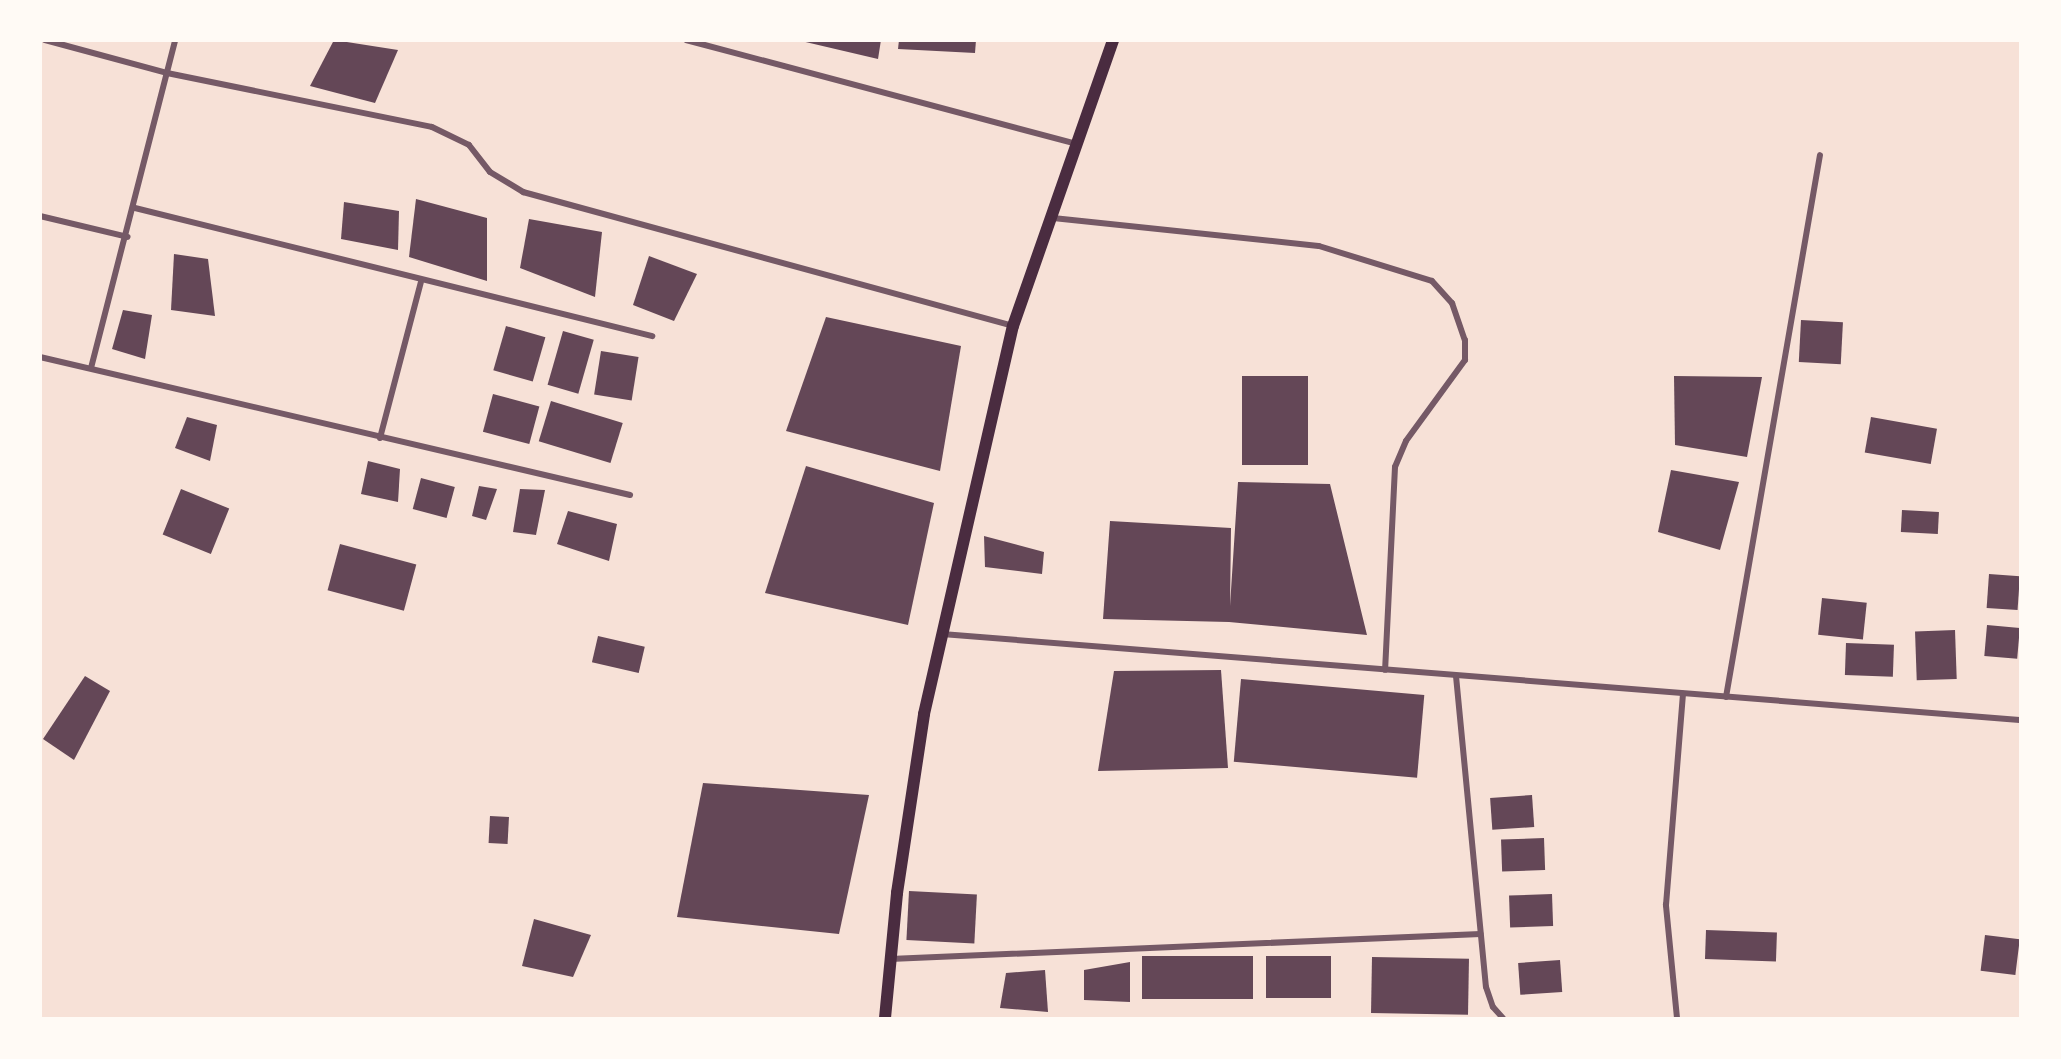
<!DOCTYPE html>
<style>
body{margin:0}
#map{position:relative;width:2061px;height:1059px;overflow:hidden;background:#f7e1d7;font-family:Ubuntu,sans-serif}
div>[style]{position:absolute}
.building>*{inset:0;background:#644757;transform-origin:0 0}
.minor>*{height:6px;margin:-3px;padding:0 3px;transform-origin:3px;border-radius:3px;background:#755966}
.secondary>*{height:12px;margin:-6px;padding:0 6px;transform-origin:6px;border-radius:6px;background:#4a2c40}
span{translate:-50% -50%;white-space:nowrap;text-align:center;line-height:1.15;-webkit-text-stroke:6px #fffaf5;paint-order:stroke}
.frame{position:absolute;inset:0;border:42px solid #fffaf5;pointer-events:none}
</style>
<div id="map">
<div class="building">
<div style="clip-path:polygon(334px 40px,398px 50px,375px 103px,310px 86px)"></div>
<div style="clip-path:polygon(797px 40px,881px 40px,878px 59px)"></div>
<div style="clip-path:polygon(899px 40px,976px 40px,975px 53px,898px 49px)"></div>
<div style="clip-path:polygon(416px 199px,487px 218px,487px 281px,409px 257px)"></div>
<div style="clip-path:polygon(344px 202px,399px 211px,398px 250px,341px 239px)"></div>
<div style="clip-path:polygon(529px 219px,602px 232px,595px 297px,520px 268px)"></div>
<div style="clip-path:polygon(174px 254px,208px 259px,215px 316px,171px 310px)"></div>
<div style="clip-path:polygon(649px 256px,697px 274px,674px 321px,633px 305px)"></div>
<div style="clip-path:polygon(123px 310px,152px 315px,145px 359px,112px 349px)"></div>
<div style="clip-path:polygon(826px 317px,961px 346px,940px 471px,786px 431px)"></div>
<div style="left:1801px;top:320px;width:42px;height:42px;rotate:3deg"></div>
<div style="left:506px;top:326px;width:41px;height:46px;rotate:16deg"></div>
<div style="left:563px;top:331px;width:32px;height:56px;rotate:16deg"></div>
<div style="left:601px;top:351px;width:38px;height:44px;rotate:9deg"></div>
<div style="left:1242px;top:376px;width:66px;height:89px"></div>
<div style="clip-path:polygon(1674px 376px,1762px 377px,1747px 457px,1675px 445px)"></div>
<div style="left:493px;top:394px;width:48px;height:39px;rotate:15deg"></div>
<div style="left:551px;top:401px;width:75px;height:42px;rotate:17deg"></div>
<div style="clip-path:polygon(187px 417px,217px 425px,210px 461px,175px 448px)"></div>
<div style="left:1871px;top:417px;width:67px;height:36px;rotate:10deg"></div>
<div style="clip-path:polygon(368px 461px,400px 469px,398px 502px,361px 494px)"></div>
<div style="clip-path:polygon(806px 466px,934px 503px,908px 625px,765px 593px)"></div>
<div style="clip-path:polygon(1671px 470px,1739px 482px,1720px 550px,1658px 532px)"></div>
<div style="left:421px;top:478px;width:35px;height:32px;rotate:15deg"></div>
<div style="clip-path:polygon(1238px 482px,1330px 484px,1367px 635px,1229px 622px,1103px 619px,1110px 521px,1231px 528px,1230px 606px)"></div>
<div style="clip-path:polygon(479px 486px,497px 489px,486px 520px,472px 516px)"></div>
<div style="left:181px;top:489px;width:52px;height:49px;rotate:22deg"></div>
<div style="clip-path:polygon(520px 489px,545px 490px,536px 535px,513px 532px)"></div>
<div style="left:1902px;top:510px;width:37px;height:22px;rotate:3deg"></div>
<div style="clip-path:polygon(568px 511px,617px 524px,609px 561px,557px 544px)"></div>
<div style="clip-path:polygon(984px 536px,1044px 552px,1042px 574px,985px 567px)"></div>
<div style="left:340px;top:544px;width:79px;height:48px;rotate:15deg"></div>
<div style="left:1989px;top:574px;width:31px;height:34px;rotate:4deg"></div>
<div style="left:1822px;top:598px;width:45px;height:37px;rotate:6deg"></div>
<div style="left:1987px;top:625px;width:33px;height:31px;rotate:5deg"></div>
<div style="left:1955px;top:630px;width:49px;height:40px;rotate:88deg"></div>
<div style="left:598px;top:636px;width:48px;height:27px;rotate:13deg"></div>
<div style="left:1846px;top:643px;width:48px;height:32px;rotate:2deg"></div>
<div style="clip-path:polygon(1221px 670px,1228px 768px,1098px 771px,1114px 671px)"></div>
<div style="clip-path:polygon(85px 676px,110px 691px,74px 760px,43px 739px)"></div>
<div style="left:1241px;top:679px;width:184px;height:83px;rotate:5deg"></div>
<div style="clip-path:polygon(703px 783px,869px 795px,839px 934px,677px 917px)"></div>
<div style="left:1532px;top:795px;width:32px;height:42px;rotate:86deg"></div>
<div style="left:490px;top:816px;width:19px;height:27px;rotate:3deg"></div>
<div style="left:1544px;top:838px;width:32px;height:43px;rotate:88deg"></div>
<div style="left:909px;top:891px;width:68px;height:49px;rotate:3deg"></div>
<div style="left:1552px;top:894px;width:32px;height:43px;rotate:88deg"></div>
<div style="clip-path:polygon(534px 919px,591px 935px,573px 977px,522px 966px)"></div>
<div style="left:1706px;top:930px;width:71px;height:29px;rotate:2deg"></div>
<div style="left:1985px;top:935px;width:35px;height:36px;rotate:7deg"></div>
<div style="left:1253px;top:956px;width:43px;height:111px;rotate:90deg"></div>
<div style="left:1331px;top:956px;width:42px;height:65px;rotate:90deg"></div>
<div style="left:1372px;top:957px;width:97px;height:56px;rotate:1deg"></div>
<div style="left:1560px;top:960px;width:32px;height:42px;rotate:86deg"></div>
<div style="clip-path:polygon(1130px 962px,1130px 1002px,1084px 1000px,1084px 970px)"></div>
<div style="clip-path:polygon(1045px 970px,1048px 1012px,1000px 1008px,1006px 973px)"></div>
</div>
<div class="minor">
<div style="left:45px;top:40px;width:126px;rotate:15.1deg"></div>
<div style="left:167px;top:73px;width:270px;rotate:11.5deg"></div>
<div style="left:432px;top:127px;width:41px;rotate:25.9deg"></div>
<div style="left:469px;top:145px;width:34px;rotate:52deg"></div>
<div style="left:490px;top:172px;width:39px;rotate:31deg"></div>
<div style="left:523px;top:192px;width:508px;rotate:15.29deg"></div>
<div style="left:686px;top:40px;width:405px;rotate:14.9deg"></div>
<div style="left:135px;top:208px;width:533px;rotate:13.91deg"></div>
<div style="left:40px;top:216px;width:90px;rotate:13.4deg"></div>
<div style="left:1053px;top:218px;width:267px;rotate:6deg"></div>
<div style="left:1319px;top:246px;width:118px;rotate:17.2deg"></div>
<div style="left:1432px;top:281px;width:30px;rotate:48deg"></div>
<div style="left:1452px;top:303px;width:39px;rotate:71deg"></div>
<div style="left:1465px;top:340px;width:20px;rotate:90deg"></div>
<div style="left:1465px;top:360px;width:100px;rotate:126.1deg"></div>
<div style="left:1406px;top:441px;width:28px;rotate:113deg"></div>
<div style="left:1395px;top:467px;width:203px;rotate:92.8deg"></div>
<div style="left:40px;top:357px;width:606px;rotate:13.16deg"></div>
<div style="left:91px;top:368px;width:339px;rotate:-75.6deg"></div>
<div style="left:380px;top:438px;width:161px;rotate:-75.3deg"></div>
<div style="left:942px;top:634px;width:1081px;rotate:4.56deg"></div>
<div style="left:1456px;top:676px;width:312px;rotate:84.5deg"></div>
<div style="left:1486px;top:987px;width:21px;rotate:71deg"></div>
<div style="left:1493px;top:1007px;width:15px;rotate:48deg"></div>
<div style="left:1726px;top:697px;width:550px;rotate:-80.16deg"></div>
<div style="left:890px;top:959px;width:591px;rotate:-2.43deg"></div>
<div style="left:1677px;top:1018px;width:114px;rotate:-95.6deg"></div>
<div style="left:1666px;top:905px;width:212px;rotate:-85.4deg"></div>
</div>
<div class="secondary">
<div style="left:885px;top:1018px;width:126px;rotate:-84.5deg"></div>
<div style="left:897px;top:893px;width:181px;rotate:-81.4deg"></div>
<div style="left:924px;top:714px;width:398px;rotate:-77.1deg"></div>
<div style="left:1013px;top:326px;width:303px;rotate:-70.7deg"></div>
</div>
<div class="frame"></div>
</div>
